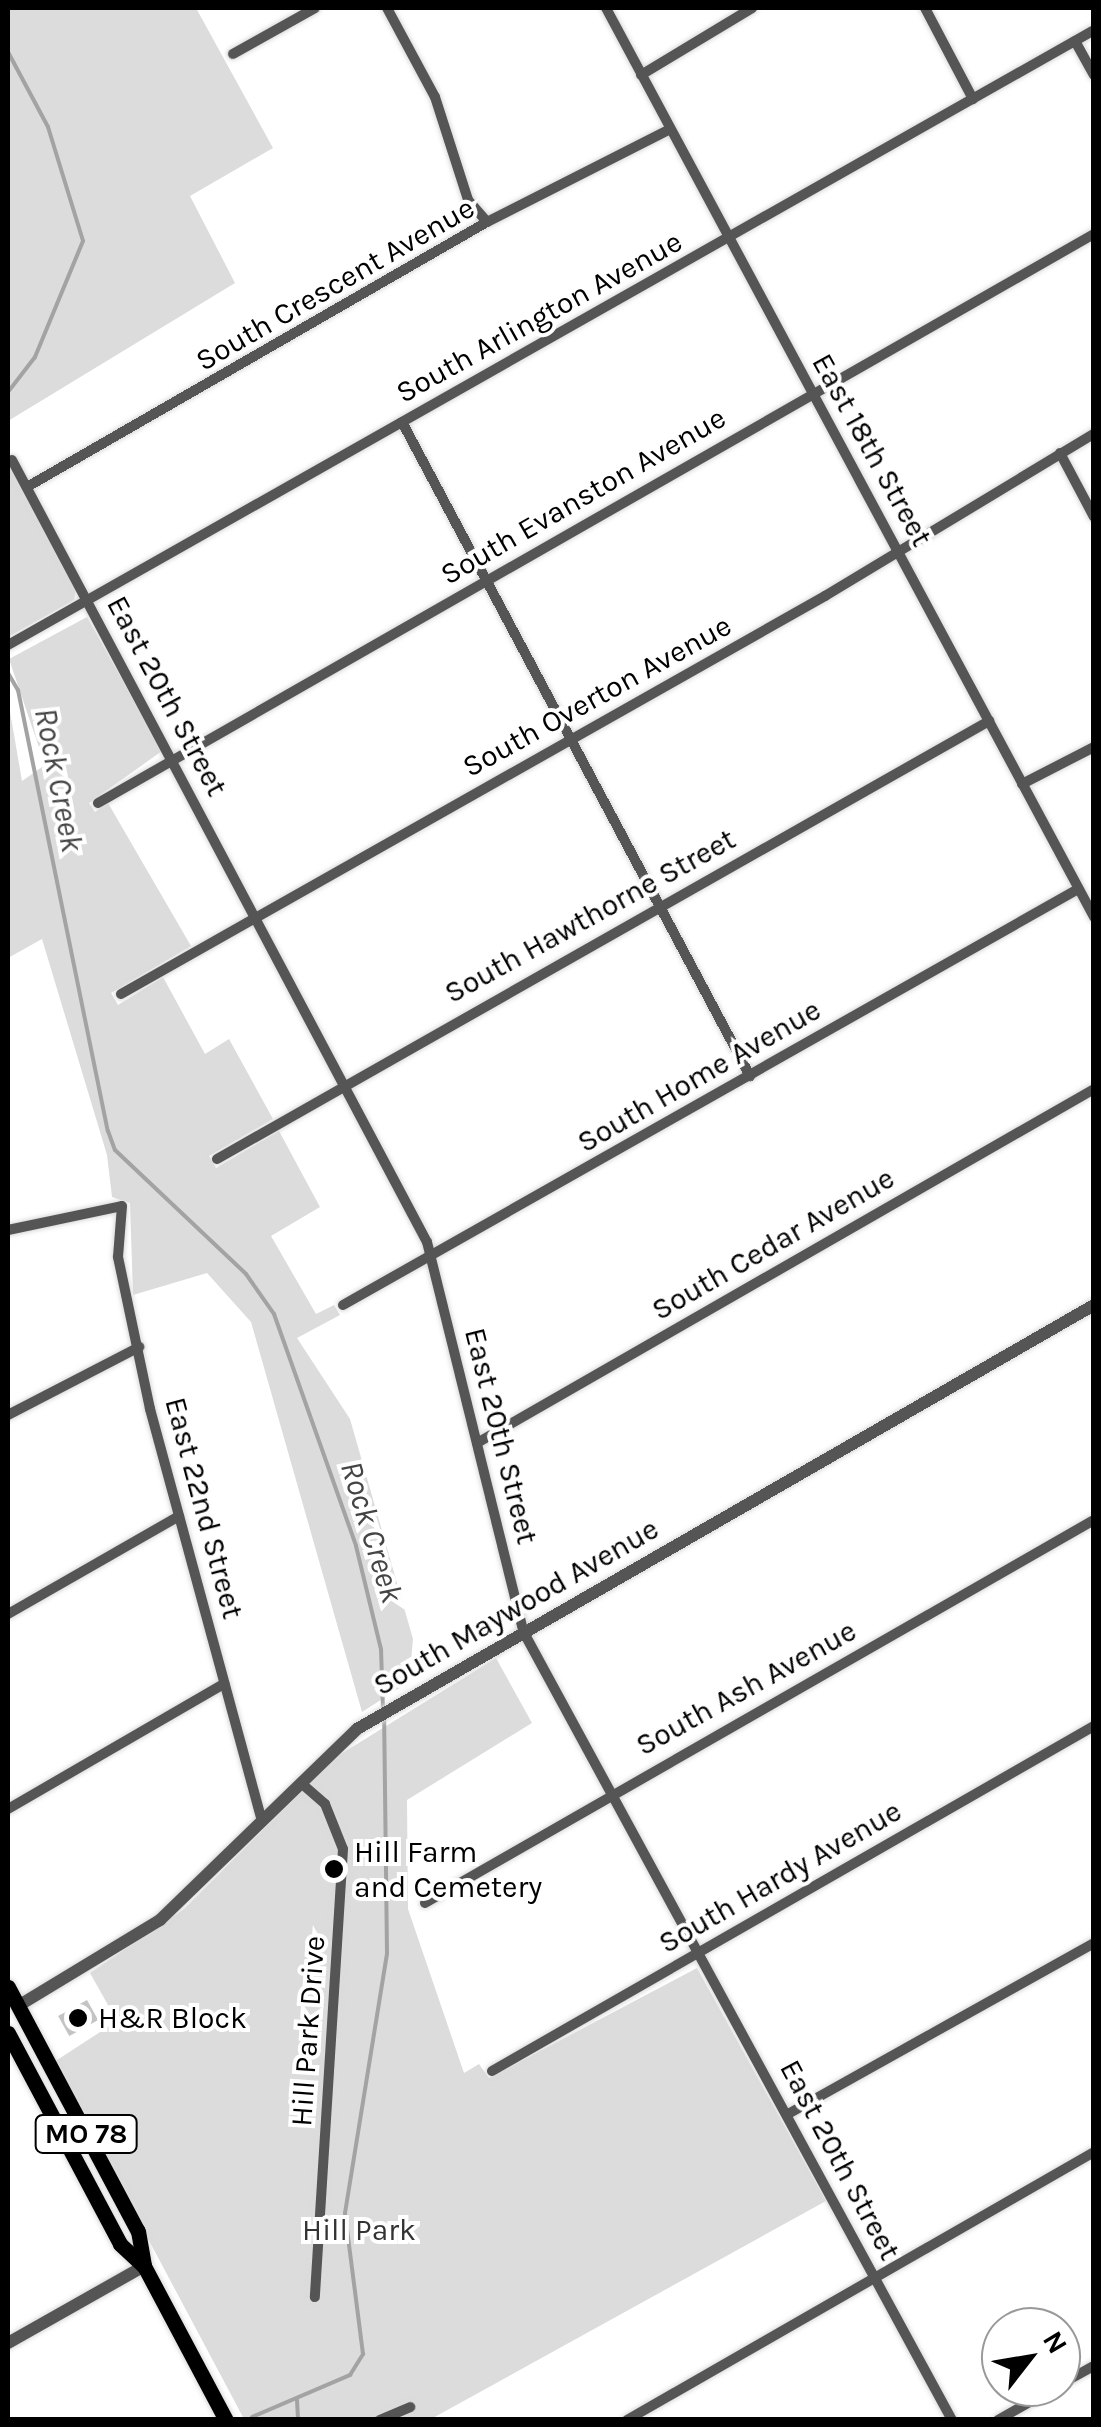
<!DOCTYPE html>
<style>
body{margin:0}
#map{position:relative;width:1101px;height:2427px;overflow:hidden;background:#fff;font-family:Karla,sans-serif}
div>[style]{position:absolute}
.green>*{inset:0;background:#dcdcdc}
.stream>*{height:4px;margin:-2px;padding:0 2px;transform-origin:2px;border-radius:2px;background:#a3a3a3}
.building>*{inset:0;background:#c4c4c4;transform-origin:0 0}
.roads{filter:drop-shadow(0 0 2px #dbdbdb) drop-shadow(0 0 2px #dbdbdb)}
.minor>*{height:10px;margin:-5px;padding:0 5px;transform-origin:5px;border-radius:5px;background:#555}
.tertiary>*{height:12px;margin:-6px;padding:0 6px;transform-origin:6px;border-radius:6px;background:#555}
.primary>*{height:15px;margin:-7.5px;padding:0 7.5px;transform-origin:7.5px;border-radius:7.5px;background:#000}
.dots>*{width:28px;height:28px;translate:-50% -50%;box-sizing:border-box;border:5px solid #fff;border-radius:50%}
span{translate:-50% -50%;white-space:nowrap;text-align:center;line-height:1.15;-webkit-text-stroke:8px #fff;paint-order:stroke}
.shield-label span{padding:2px 8px;background:#fff;border:2px solid;border-radius:8px;-webkit-text-stroke-width:0}
.shield-label{font-size:28px;color:#000;font-weight:700}
.street-label{font-size:30px;color:#000}
.poi-label{font-size:30px;color:#000}
.left{translate:0 -50%;text-align:left}
.park-label{font-size:30px;color:#333}
.water-label{font-size:32px;color:#444;font-style:italic}
.frame{position:absolute;inset:0;border:10px solid #000;pointer-events:none}
.north{position:absolute;left:981px;top:2307px;width:100px;height:100px;box-sizing:border-box;background:#fff;border:2px solid #999;border-radius:50%;rotate:59deg;font-size:28px;font-weight:700;line-height:40px;text-align:center;color:#000}
.north::after{content:'';display:block;margin:auto;width:35px;height:45px;background:#000;clip-path:polygon(50% 0,100% 100%,50% 72%,0 100%)}
</style>
<div id="map">
<div class="green">
<div style="clip-path:polygon(8px 8px,196px 8px,273px 148px,190px 196px,235px 283px,8px 421px)"></div>
<div style="clip-path:polygon(8px 462px,76px 589px,74px 600px,8px 637px)"></div>
<div style="clip-path:polygon(87px 617px,162px 751px,89px 803px,95px 812px,108px 803px,191px 946px,111px 993px,118px 1005px,163px 977px,205px 1054px,229px 1039px,273px 1119px,209px 1156px,216px 1168px,279px 1131px,320px 1207px,271px 1236px,316px 1314px,334px 1305px,340px 1315px,297px 1338px,350px 1419px,413px 1639px,409px 1682px,362px 1712px,251px 1322px,207px 1273px,133px 1295px,130px 1203px,112px 1197px,107px 1155px,42px 939px,8px 958px,8px 700px,22px 781px,45px 765px,9px 659px)"></div>
<div style="clip-path:polygon(496px 1658px,532px 1723px,407px 1800px,408px 1909px,464px 2073px,479px 2064px,489px 2078px,697px 1968px,826px 2201px,431px 2419px,244px 2419px,54px 2062px,117px 2021px,90px 1973px,184px 1909px,336px 1757px)"></div>
</div>
<div class="stream">
<div style="left:8px;top:52px;width:85px;rotate:61.9deg"></div>
<div style="left:48px;top:127px;width:119px;rotate:72.9deg"></div>
<div style="left:83px;top:241px;width:126px;rotate:112.5deg"></div>
<div style="left:35px;top:357px;width:44px;rotate:127.6deg"></div>
<div style="left:8px;top:673px;width:20px;rotate:60deg"></div>
<div style="left:18px;top:690px;width:450px;rotate:78.5deg"></div>
<div style="left:108px;top:1131px;width:20px;rotate:70deg"></div>
<div style="left:115px;top:1150px;width:180px;rotate:43.4deg"></div>
<div style="left:246px;top:1274px;width:49px;rotate:55deg"></div>
<div style="left:274px;top:1314px;width:246px;rotate:70.5deg"></div>
<div style="left:356px;top:1546px;width:106px;rotate:76.4deg"></div>
<div style="left:381px;top:1649px;width:59px;rotate:88.1deg"></div>
<div style="left:297px;top:2400px;width:20px;rotate:87deg"></div>
<div style="left:252px;top:2417px;width:107px;rotate:-23.2deg"></div>
<div style="left:350px;top:2375px;width:25px;rotate:-58deg"></div>
<div style="left:363px;top:2354px;width:142px;rotate:-97.3deg"></div>
<div style="left:345px;top:2213px;width:263px;rotate:-80.8deg"></div>
<div style="left:387px;top:1953px;width:235px;rotate:-90.7deg"></div>
</div>
<div class="building">
<div style="left:87px;top:2000px;width:23px;height:33px;rotate:61deg"></div>
</div>
<div class="roads">
<div class="minor">
<div style="left:387px;top:8px;width:101px;rotate:61.7deg"></div>
<div style="left:435px;top:97px;width:108px;rotate:72.2deg"></div>
<div style="left:468px;top:200px;width:29px;rotate:49deg"></div>
<div style="left:606px;top:8px;width:1032px;rotate:61.77deg"></div>
<div style="left:925px;top:8px;width:103px;rotate:62.2deg"></div>
<div style="left:1075px;top:41px;width:39px;rotate:61deg"></div>
<div style="left:233px;top:54px;width:94px;rotate:-29.3deg"></div>
<div style="left:641px;top:75px;width:130px;rotate:-31.1deg"></div>
<div style="left:402px;top:422px;width:741px;rotate:61.98deg"></div>
<div style="left:1060px;top:453px;width:72px;rotate:62deg"></div>
<div style="left:12px;top:460px;width:885px;rotate:62.05deg"></div>
<div style="left:427px;top:1242px;width:401px;rotate:76.1deg"></div>
<div style="left:523px;top:1631px;width:898px;rotate:61.47deg"></div>
<div style="left:27px;top:487px;width:531px;rotate:-29.95deg"></div>
<div style="left:487px;top:222px;width:205px;rotate:-26.9deg"></div>
<div style="left:8px;top:645px;width:1248px;rotate:-29.52deg"></div>
<div style="left:1022px;top:784px;width:81px;rotate:-27.2deg"></div>
<div style="left:98px;top:803px;width:1147px;rotate:-29.74deg"></div>
<div style="left:121px;top:994px;width:809px;rotate:-29.48deg"></div>
<div style="left:825px;top:596px;width:314px;rotate:-31.1deg"></div>
<div style="left:217px;top:1159px;width:888px;rotate:-29.57deg"></div>
<div style="left:8px;top:1230px;width:116px;rotate:-11.9deg"></div>
<div style="left:122px;top:1206px;width:51px;rotate:94.5deg"></div>
<div style="left:118px;top:1257px;width:155px;rotate:78.1deg"></div>
<div style="left:150px;top:1409px;width:426px;rotate:74.8deg"></div>
<div style="left:343px;top:1305px;width:845px;rotate:-29.51deg"></div>
<div style="left:8px;top:1415px;width:148px;rotate:-27.4deg"></div>
<div style="left:477px;top:1443px;width:711px;rotate:-29.84deg"></div>
<div style="left:8px;top:1614px;width:197px;rotate:-29.8deg"></div>
<div style="left:301px;top:1783px;width:32px;rotate:41deg"></div>
<div style="left:325px;top:1804px;width:48px;rotate:68.2deg"></div>
<div style="left:343px;top:1849px;width:449px;rotate:93.6deg"></div>
<div style="left:8px;top:1809px;width:250px;rotate:-30.1deg"></div>
<div style="left:425px;top:1903px;width:771px;rotate:-29.79deg"></div>
<div style="left:492px;top:2071px;width:694px;rotate:-29.82deg"></div>
<div style="left:788px;top:2114px;width:351px;rotate:-29.2deg"></div>
<div style="left:1061px;top:2384px;width:38px;rotate:-29deg"></div>
<div style="left:380px;top:2420px;width:33px;rotate:-23deg"></div>
<div style="left:627px;top:2420px;width:538px;rotate:-29.85deg"></div>
<div style="left:998px;top:2420px;width:67px;rotate:-29.6deg"></div>
</div>
<div class="tertiary">
<div style="left:18px;top:2006px;width:166px;rotate:-31.2deg"></div>
<div style="left:160px;top:1920px;width:274px;rotate:-44.1deg"></div>
<div style="left:357px;top:1729px;width:850px;rotate:-29.91deg"></div>
<div style="left:8px;top:2343px;width:156px;rotate:-29.5deg"></div>
</div>
<div class="primary">
<div style="left:8px;top:1987px;width:276px;rotate:62deg"></div>
<div style="left:138px;top:2231px;width:36px;rotate:80deg"></div>
<div style="left:144px;top:2266px;width:174px;rotate:62deg"></div>
<div style="left:8px;top:2033px;width:239px;rotate:62deg"></div>
<div style="left:120px;top:2244px;width:33px;rotate:43deg"></div>
</div>
</div>
<div class="dots">
<div style="left:334px;top:1869px;background:#000"></div>
<div style="left:78px;top:2018px;background:#000"></div>
</div>
<div class="shield-label">
<span style="left:86px;top:2134px">MO 78</span>
</div>
<div class="street-label">
<span style="left:335px;top:284px;rotate:-30deg">South Crescent Avenue</span>
<span style="left:539px;top:317px;rotate:-29deg">South Arlington Avenue</span>
<span style="left:872px;top:450px;rotate:61deg">East 18th Street</span>
<span style="left:583px;top:496px;rotate:-30deg">South Evanston Avenue</span>
<span style="left:167px;top:696px;rotate:62deg">East 20th Street</span>
<span style="left:597px;top:696px;rotate:-29deg">South Overton Avenue</span>
<span style="left:590px;top:916px;rotate:-29deg">South Hawthorne Street</span>
<span style="left:699px;top:1076px;rotate:-30deg">South Home Avenue</span>
<span style="left:773px;top:1244px;rotate:-30deg">South Cedar Avenue</span>
<span style="left:501px;top:1436px;rotate:76deg">East 20th Street</span>
<span style="left:204px;top:1508px;rotate:75deg">East 22nd Street</span>
<span style="left:516px;top:1607px;rotate:-30deg">South Maywood Avenue</span>
<span style="left:746px;top:1688px;rotate:-29deg">South Ash Avenue</span>
<span style="left:780px;top:1877px;rotate:-30deg">South Hardy Avenue</span>
<span style="left:308px;top:2031px;rotate:-86deg">Hill Park Drive</span>
<span style="left:840px;top:2160px;rotate:62deg">East 20th Street</span>
</div>
<div class="poi-label">
<span class="left" style="left:354px;top:1869px">Hill Farm<br>and Cemetery</span>
<span class="left" style="left:98px;top:2018px">H&amp;R Block</span>
</div>
<div class="park-label">
<span style="left:359px;top:2230px">Hill Park</span>
</div>
<div class="water-label">
<span style="left:58px;top:780px;rotate:79deg">Rock Creek</span>
<span style="left:371px;top:1532px;rotate:73deg">Rock Creek</span>
</div>
<div class="frame"></div>
<div class="north">N</div>
</div>
